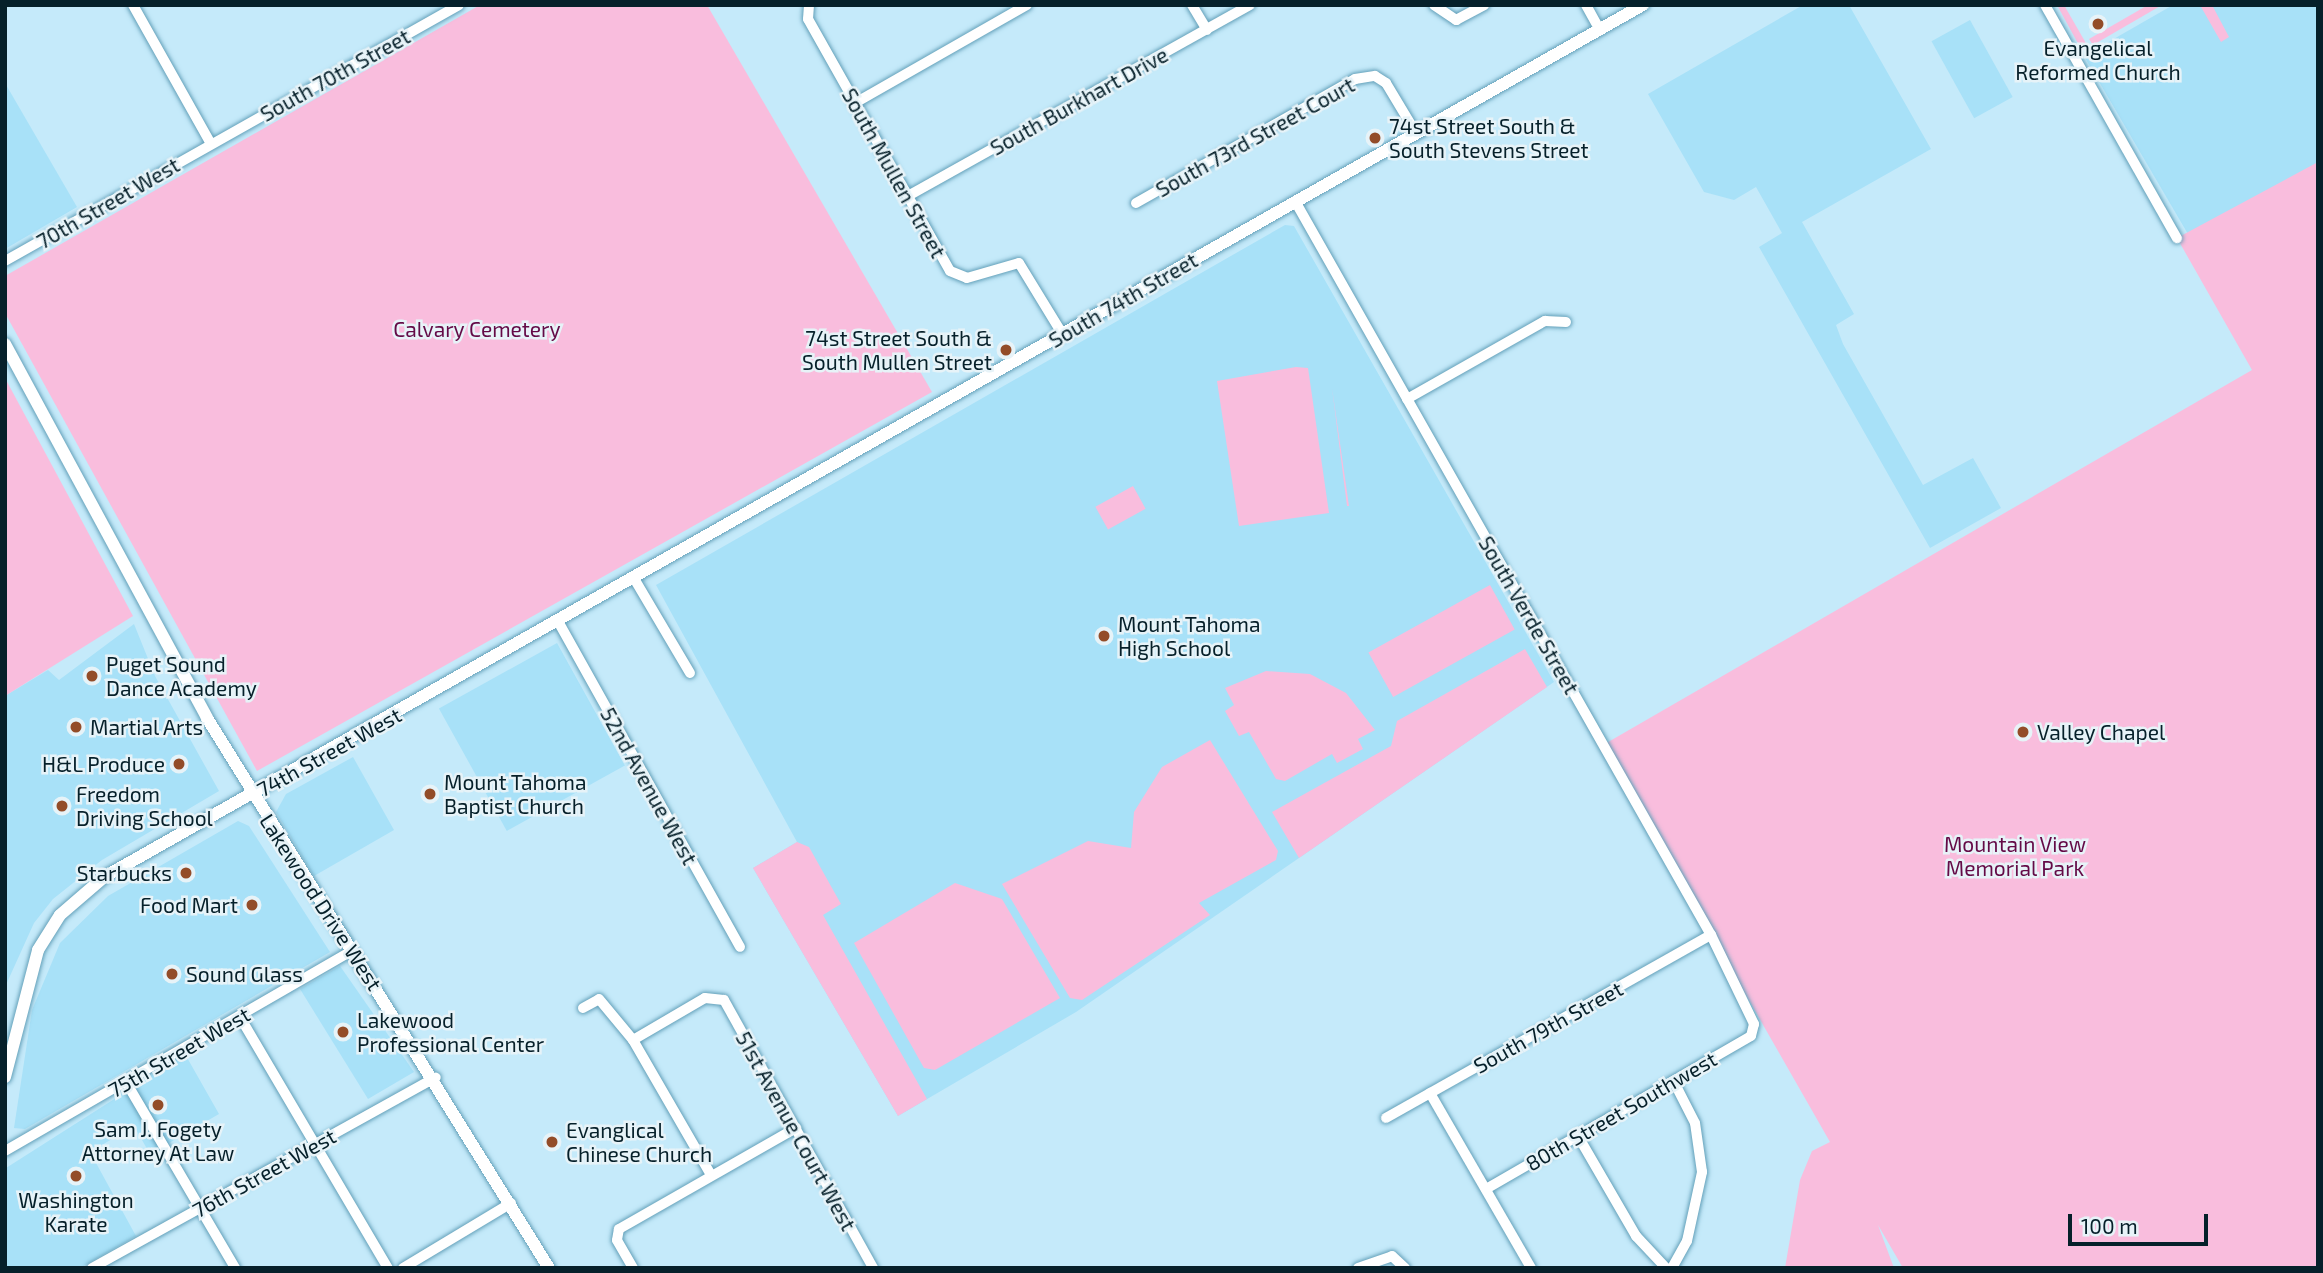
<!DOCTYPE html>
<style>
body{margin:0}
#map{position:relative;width:2323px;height:1273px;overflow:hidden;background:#c5eafa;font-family:"Exo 2",sans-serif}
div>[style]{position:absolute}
.built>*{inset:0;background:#a8e1f8;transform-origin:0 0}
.green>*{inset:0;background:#f9bddd;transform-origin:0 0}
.roads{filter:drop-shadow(0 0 2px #63a0b9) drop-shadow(0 0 2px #63a0b9)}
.minor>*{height:10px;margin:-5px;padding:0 5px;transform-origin:5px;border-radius:5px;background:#fff}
.major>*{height:12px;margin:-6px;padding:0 6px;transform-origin:6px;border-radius:6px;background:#fff}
.dots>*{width:19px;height:19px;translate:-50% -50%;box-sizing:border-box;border:4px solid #e7f3f8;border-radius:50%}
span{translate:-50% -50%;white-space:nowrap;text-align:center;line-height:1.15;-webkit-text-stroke:5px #e7f3f8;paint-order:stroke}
.poi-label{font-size:21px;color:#06202a}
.left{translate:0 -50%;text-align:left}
.right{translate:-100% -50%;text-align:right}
.street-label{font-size:21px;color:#06202a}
.park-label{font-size:21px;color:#640a47}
.frame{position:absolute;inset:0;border:7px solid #06202a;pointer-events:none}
.scale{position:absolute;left:2068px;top:1214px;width:140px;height:32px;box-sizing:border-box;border:4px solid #06202a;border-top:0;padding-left:9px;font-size:21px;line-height:24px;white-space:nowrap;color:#06202a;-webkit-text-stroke:5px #e7f3f8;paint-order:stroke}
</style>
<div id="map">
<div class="built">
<div style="clip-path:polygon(1803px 5px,1849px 5px,1931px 149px,1802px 222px,1854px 314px,1836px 325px,1843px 344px,1923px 485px,1973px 458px,2001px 508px,1930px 548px,1759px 247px,1782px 233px,1756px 187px,1734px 200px,1704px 192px,1648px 94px)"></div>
<div style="clip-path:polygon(2173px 5px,2318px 5px,2318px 169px,2192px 241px,2084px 56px)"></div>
<div style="left:1970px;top:20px;width:88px;height:44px;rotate:61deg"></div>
<div style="clip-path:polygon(5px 83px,77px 207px,5px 249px)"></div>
<div style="clip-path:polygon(1285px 225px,1294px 226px,1554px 682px,1076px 1012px,898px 1116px,753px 868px,797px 842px,656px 585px)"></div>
<div style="clip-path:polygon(134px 624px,155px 676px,219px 791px,102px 860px,53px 899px,34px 923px,5px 987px,5px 696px,48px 670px,59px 680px)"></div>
<div style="left:557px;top:643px;width:140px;height:135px;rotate:61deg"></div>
<div style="clip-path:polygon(353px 757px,394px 830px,314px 876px,276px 812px,286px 794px)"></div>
<div style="clip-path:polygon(238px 821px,249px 826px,330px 952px,25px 1129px,14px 1128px,32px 1010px,60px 943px,108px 896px)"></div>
<div style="clip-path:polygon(340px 966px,414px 1072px,368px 1099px,300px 989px)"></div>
<div style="clip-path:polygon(185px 1054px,219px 1114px,150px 1154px,134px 1126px,90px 1152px,136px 1236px,80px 1268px,5px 1268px,6px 1168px)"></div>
</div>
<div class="green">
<div style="clip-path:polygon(480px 5px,707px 5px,932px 392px,257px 771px,5px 313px,5px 276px)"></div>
<div style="clip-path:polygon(2057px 5px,2064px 5px,2087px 45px,2081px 49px)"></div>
<div style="clip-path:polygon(2148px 5px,2162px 5px,2093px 45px,2089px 39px)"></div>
<div style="clip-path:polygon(2200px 5px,2212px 5px,2229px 37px,2221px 42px)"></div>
<div style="clip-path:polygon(2318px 162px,2318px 1268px,1903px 1268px,1878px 1225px,1894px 1268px,1785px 1268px,1800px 1180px,1812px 1151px,1830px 1142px,1603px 745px,2252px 370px,2177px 238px)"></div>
<div style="clip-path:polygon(1296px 367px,1308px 368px,1329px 513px,1239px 526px,1217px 381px)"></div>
<div style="clip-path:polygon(5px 378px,133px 616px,5px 696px)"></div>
<div style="clip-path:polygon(1332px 388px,1349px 506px,1347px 506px)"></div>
<div style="left:1133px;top:486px;width:26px;height:43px;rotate:61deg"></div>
<div style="left:1490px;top:585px;width:51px;height:139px;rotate:61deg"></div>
<div style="clip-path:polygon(1525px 649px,1547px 687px,1299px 858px,1272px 812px,1391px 746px,1397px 721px)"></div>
<div style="clip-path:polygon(1266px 671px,1310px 674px,1346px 693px,1375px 730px,1358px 739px,1363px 749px,1337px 763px,1332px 754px,1285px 781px,1276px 779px,1249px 732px,1239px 736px,1225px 711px,1234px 705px,1225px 688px)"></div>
<div style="clip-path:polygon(1210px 740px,1278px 851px,1276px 860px,1199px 903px,1210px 915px,1082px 1000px,1070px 998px,1002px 884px,1088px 841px,1131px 848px,1134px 812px,1162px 767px)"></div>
<div style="clip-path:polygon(797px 842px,809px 847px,841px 904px,823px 915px,927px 1099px,898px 1116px,753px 868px)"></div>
<div style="clip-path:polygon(955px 883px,1002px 899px,1060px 998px,935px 1070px,924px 1068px,854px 943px)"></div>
</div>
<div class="roads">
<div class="minor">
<div style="left:133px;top:5px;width:159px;rotate:60.7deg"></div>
<div style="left:809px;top:5px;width:14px;rotate:94deg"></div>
<div style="left:808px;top:19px;width:289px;rotate:60.6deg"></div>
<div style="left:950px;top:271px;width:18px;rotate:22deg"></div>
<div style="left:967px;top:278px;width:54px;rotate:-16.1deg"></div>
<div style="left:1019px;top:263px;width:84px;rotate:58.6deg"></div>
<div style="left:1192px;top:5px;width:29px;rotate:59deg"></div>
<div style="left:1434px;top:5px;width:27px;rotate:34deg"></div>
<div style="left:1456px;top:20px;width:32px;rotate:-28deg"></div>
<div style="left:1586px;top:5px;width:29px;rotate:61deg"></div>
<div style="left:2045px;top:5px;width:268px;rotate:60.5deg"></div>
<div style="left:855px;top:103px;width:198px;rotate:-29.7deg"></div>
<div style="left:908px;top:196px;width:392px;rotate:-29.2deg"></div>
<div style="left:1295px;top:201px;width:844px;rotate:60.46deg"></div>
<div style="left:1711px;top:935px;width:99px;rotate:64.2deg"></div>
<div style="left:1754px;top:1024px;width:12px;rotate:104deg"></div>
<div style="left:1751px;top:1036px;width:306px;rotate:150deg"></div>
<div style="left:1136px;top:203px;width:252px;rotate:-29.5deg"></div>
<div style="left:1355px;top:79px;width:20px;rotate:-9deg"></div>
<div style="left:1375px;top:76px;width:13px;rotate:32deg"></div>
<div style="left:1386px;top:83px;width:58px;rotate:59deg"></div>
<div style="left:5px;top:261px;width:521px;rotate:-29.42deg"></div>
<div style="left:1407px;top:399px;width:159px;rotate:-29.5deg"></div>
<div style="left:1545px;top:321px;width:21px;rotate:3deg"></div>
<div style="left:635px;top:580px;width:108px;rotate:59.4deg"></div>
<div style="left:559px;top:623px;width:371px;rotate:60.8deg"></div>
<div style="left:583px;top:1008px;width:18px;rotate:-29deg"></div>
<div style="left:599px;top:999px;width:53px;rotate:50.3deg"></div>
<div style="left:633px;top:1040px;width:156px;rotate:60deg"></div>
<div style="left:240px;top:1017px;width:291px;rotate:59.5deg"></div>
<div style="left:633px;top:1040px;width:83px;rotate:-30.3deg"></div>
<div style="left:705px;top:998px;width:19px;rotate:6deg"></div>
<div style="left:724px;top:1000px;width:307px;rotate:60.9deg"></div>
<div style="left:126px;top:1082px;width:216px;rotate:59.6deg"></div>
<div style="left:1430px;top:1093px;width:202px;rotate:60deg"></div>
<div style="left:1386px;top:1118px;width:373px;rotate:-29.4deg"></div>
<div style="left:1578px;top:1136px;width:116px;rotate:59.9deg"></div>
<div style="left:1636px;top:1236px;width:44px;rotate:46.8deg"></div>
<div style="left:5px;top:1151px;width:401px;rotate:-30deg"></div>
<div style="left:92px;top:1268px;width:393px;rotate:-29deg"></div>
<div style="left:403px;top:1268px;width:126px;rotate:-31deg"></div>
<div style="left:633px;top:1268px;width:32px;rotate:-120deg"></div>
<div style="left:617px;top:1240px;width:11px;rotate:-80deg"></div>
<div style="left:619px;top:1229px;width:204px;rotate:-29.7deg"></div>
<div style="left:1358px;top:1268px;width:36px;rotate:-19deg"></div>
<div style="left:1392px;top:1256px;width:18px;rotate:43deg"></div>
<div style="left:1672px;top:1268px;width:31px;rotate:-61deg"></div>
<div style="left:1687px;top:1241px;width:71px;rotate:-77.7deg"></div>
<div style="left:1702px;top:1172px;width:49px;rotate:-98.1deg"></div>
<div style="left:1695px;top:1123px;width:46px;rotate:-117.1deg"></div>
</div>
<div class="major">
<div style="left:5px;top:344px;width:425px;rotate:61.6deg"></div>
<div style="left:207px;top:718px;width:648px;rotate:58.13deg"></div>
<div style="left:5px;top:1077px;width:131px;rotate:-75.4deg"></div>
<div style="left:38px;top:950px;width:41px;rotate:-57.8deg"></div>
<div style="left:60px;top:915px;width:58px;rotate:-40.8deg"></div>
<div style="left:104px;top:877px;width:1769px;rotate:-29.54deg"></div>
</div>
</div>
<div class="dots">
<div style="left:2098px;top:24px;background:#934c28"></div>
<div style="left:1375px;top:138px;background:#934c28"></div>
<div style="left:1006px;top:350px;background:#934c28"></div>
<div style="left:1104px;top:636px;background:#934c28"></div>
<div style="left:92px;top:676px;background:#934c28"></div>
<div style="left:76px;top:727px;background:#934c28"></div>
<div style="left:2023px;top:732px;background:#934c28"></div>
<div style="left:179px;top:764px;background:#934c28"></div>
<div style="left:430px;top:794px;background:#934c28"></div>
<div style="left:62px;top:806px;background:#934c28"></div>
<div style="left:186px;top:873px;background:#934c28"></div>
<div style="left:252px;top:905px;background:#934c28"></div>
<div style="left:172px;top:974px;background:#934c28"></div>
<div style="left:343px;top:1032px;background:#934c28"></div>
<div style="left:158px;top:1105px;background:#934c28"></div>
<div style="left:552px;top:1142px;background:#934c28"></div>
<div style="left:76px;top:1176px;background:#934c28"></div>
</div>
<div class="poi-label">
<span style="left:2098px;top:60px">Evangelical<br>Reformed Church</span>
<span class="left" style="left:1389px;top:138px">74st Street South &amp;<br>South Stevens Street</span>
<span class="right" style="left:992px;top:350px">74st Street South &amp;<br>South Mullen Street</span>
<span class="left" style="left:1118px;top:636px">Mount Tahoma<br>High School</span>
<span class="left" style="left:106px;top:676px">Puget Sound<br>Dance Academy</span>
<span class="left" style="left:90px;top:727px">Martial Arts</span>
<span class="left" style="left:2037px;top:732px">Valley Chapel</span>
<span class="right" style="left:165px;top:764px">H&amp;L Produce</span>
<span class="left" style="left:444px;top:794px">Mount Tahoma<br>Baptist Church</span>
<span class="left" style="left:76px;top:806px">Freedom<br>Driving School</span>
<span class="right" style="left:172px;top:873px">Starbucks</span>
<span class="right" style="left:238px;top:905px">Food Mart</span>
<span class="left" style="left:186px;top:974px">Sound Glass</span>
<span class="left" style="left:357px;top:1032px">Lakewood<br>Professional Center</span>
<span style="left:158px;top:1141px">Sam J. Fogety<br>Attorney At Law</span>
<span class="left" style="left:566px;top:1142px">Evanglical<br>Chinese Church</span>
<span style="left:76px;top:1212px">Washington<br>Karate</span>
</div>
<div class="street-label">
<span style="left:335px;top:75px;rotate:-29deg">South 70th Street</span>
<span style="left:1079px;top:101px;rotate:-29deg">South Burkhart Drive</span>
<span style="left:1255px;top:137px;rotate:-29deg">South 73rd Street Court</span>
<span style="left:894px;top:173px;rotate:61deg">South Mullen Street</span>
<span style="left:108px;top:203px;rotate:-30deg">70th Street West</span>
<span style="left:1123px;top:300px;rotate:-30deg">South 74th Street</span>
<span style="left:1529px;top:615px;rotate:60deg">South Verde Street</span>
<span style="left:329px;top:752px;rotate:-29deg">74th Street West</span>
<span style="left:649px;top:786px;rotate:61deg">52nd Avenue West</span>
<span style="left:321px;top:902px;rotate:57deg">Lakewood Drive West</span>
<span style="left:1548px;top:1027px;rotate:-29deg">South 79th Street</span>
<span style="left:179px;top:1052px;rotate:-30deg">75th Street West</span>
<span style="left:1621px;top:1111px;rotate:-30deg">80th Street Southwest</span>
<span style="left:796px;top:1131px;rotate:61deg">51st Avenue Court West</span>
<span style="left:264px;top:1173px;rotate:-29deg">76th Street West</span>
</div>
<div class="park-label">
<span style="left:477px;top:329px">Calvary Cemetery</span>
<span style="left:2015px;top:856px">Mountain View<br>Memorial Park</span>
</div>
<div class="frame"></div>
<div class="scale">100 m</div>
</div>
